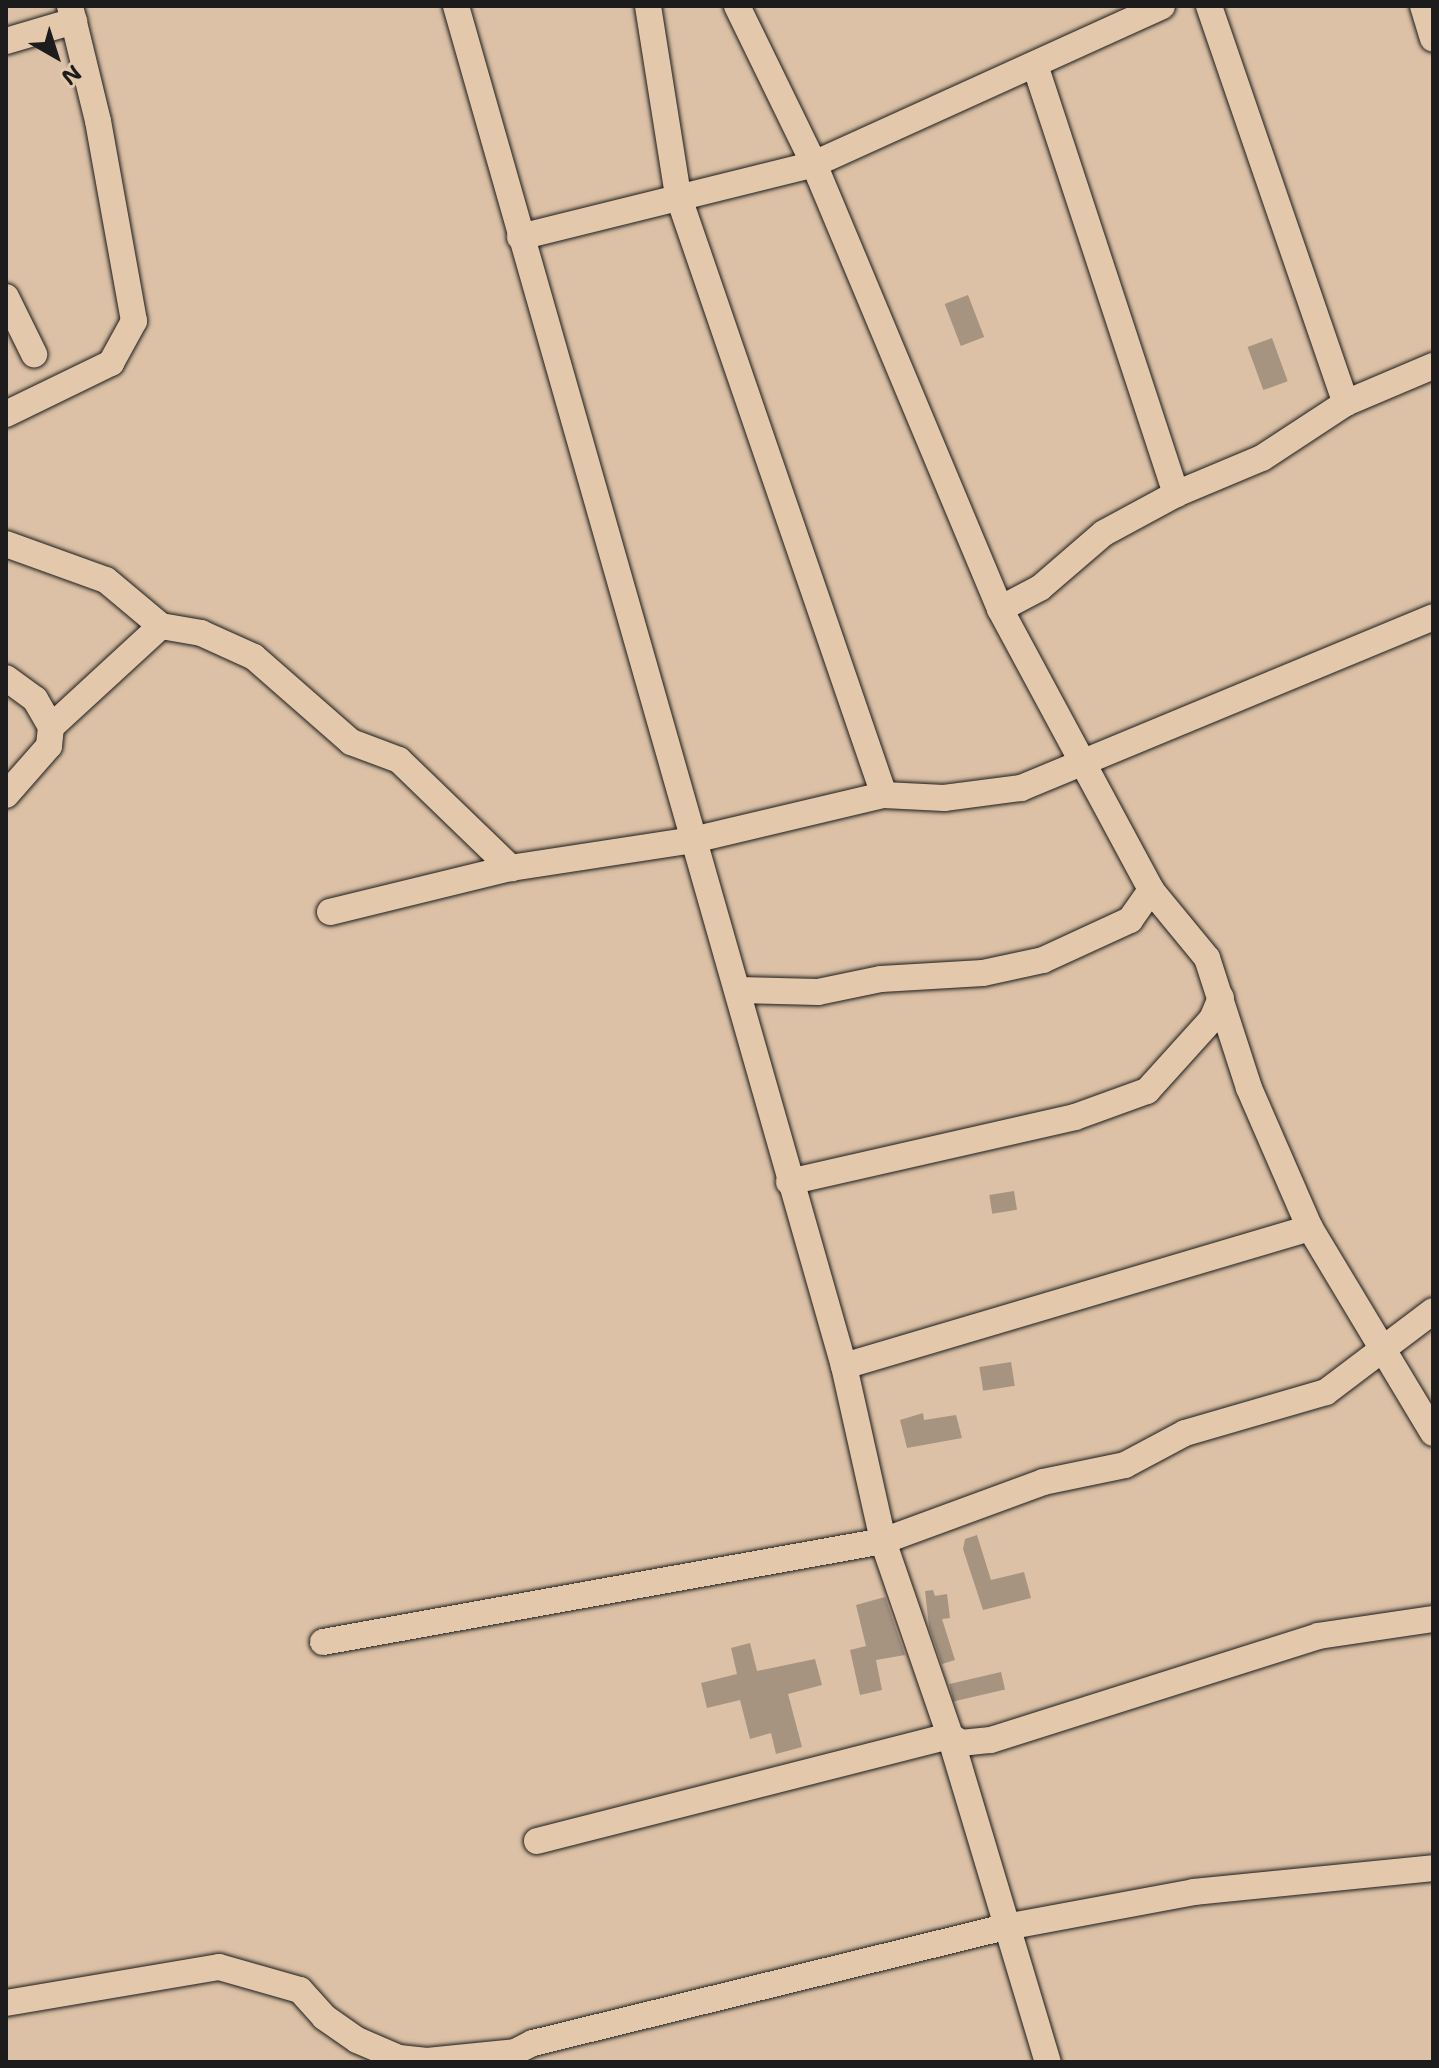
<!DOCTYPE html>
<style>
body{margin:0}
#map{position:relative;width:1439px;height:2068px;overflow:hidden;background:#dcc1a6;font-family:"Shantell Sans",sans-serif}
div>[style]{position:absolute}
.building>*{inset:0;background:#a69380;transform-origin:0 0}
.roads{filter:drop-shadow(0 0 2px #1c1c1c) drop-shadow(0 0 2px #1c1c1c)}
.minor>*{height:26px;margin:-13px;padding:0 13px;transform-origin:13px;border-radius:13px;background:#e4c8ac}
span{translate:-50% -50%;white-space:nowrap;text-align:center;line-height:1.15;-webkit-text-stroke:7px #e4c8ac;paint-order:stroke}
.frame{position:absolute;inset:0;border:8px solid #1c1c1c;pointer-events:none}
.north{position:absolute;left:16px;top:16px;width:80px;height:80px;-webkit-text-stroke:6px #e4c8ac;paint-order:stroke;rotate:141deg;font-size:22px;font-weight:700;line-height:32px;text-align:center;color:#1c1c1c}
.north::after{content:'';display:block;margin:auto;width:28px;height:36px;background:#1c1c1c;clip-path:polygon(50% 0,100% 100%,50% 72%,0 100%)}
</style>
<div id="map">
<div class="building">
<div style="left:968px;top:295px;width:45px;height:25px;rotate:69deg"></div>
<div style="left:1272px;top:338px;width:46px;height:26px;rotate:70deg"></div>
<div style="left:1014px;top:1191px;width:19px;height:25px;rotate:81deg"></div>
<div style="left:1011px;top:1362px;width:24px;height:32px;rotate:81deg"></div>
<div style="clip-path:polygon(923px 1413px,924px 1420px,956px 1415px,962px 1438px,907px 1448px,900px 1420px)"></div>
<div style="clip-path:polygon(977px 1535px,991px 1580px,1024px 1572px,1031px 1598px,983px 1610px,963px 1549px,965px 1539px)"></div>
<div style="clip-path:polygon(933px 1590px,935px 1596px,947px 1594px,950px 1618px,942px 1619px,955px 1660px,942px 1664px,929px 1627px,925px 1591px)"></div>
<div style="clip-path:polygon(885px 1597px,905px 1655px,876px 1660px,882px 1690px,860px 1695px,850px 1650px,866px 1646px,856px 1605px)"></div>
<div style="clip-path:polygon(750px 1643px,757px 1671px,815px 1659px,822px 1685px,788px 1694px,802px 1747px,776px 1754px,771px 1733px,750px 1739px,740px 1700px,707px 1708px,701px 1683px,737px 1674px,731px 1648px)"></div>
<div style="left:1001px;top:1672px;width:18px;height:53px;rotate:77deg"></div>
</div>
<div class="roads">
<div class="minor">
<div style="left:456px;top:6px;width:1414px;rotate:74.08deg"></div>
<div style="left:844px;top:1366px;width:179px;rotate:77.4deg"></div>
<div style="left:883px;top:1541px;width:206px;rotate:71deg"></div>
<div style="left:950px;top:1736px;width:340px;rotate:73.3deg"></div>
<div style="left:648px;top:6px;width:191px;rotate:81deg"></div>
<div style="left:678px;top:195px;width:634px;rotate:71.05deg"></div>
<div style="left:737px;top:6px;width:176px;rotate:64deg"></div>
<div style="left:814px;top:164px;width:382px;rotate:-24.4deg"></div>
<div style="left:1209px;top:6px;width:420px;rotate:71deg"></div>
<div style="left:1423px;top:6px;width:34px;rotate:73deg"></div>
<div style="left:6px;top:41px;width:71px;rotate:-16.4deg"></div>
<div style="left:1035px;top:65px;width:452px;rotate:71.8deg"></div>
<div style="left:520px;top:237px;width:303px;rotate:-13.9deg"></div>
<div style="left:814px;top:164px;width:482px;rotate:67.3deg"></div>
<div style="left:1000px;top:609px;width:319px;rotate:61.7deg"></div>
<div style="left:1151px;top:890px;width:88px;rotate:50.5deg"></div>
<div style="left:1207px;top:958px;width:137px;rotate:72.1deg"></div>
<div style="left:1249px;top:1088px;width:153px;rotate:66.5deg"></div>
<div style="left:1310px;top:1228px;width:239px;rotate:59deg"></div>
<div style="left:6px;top:297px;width:64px;rotate:63.8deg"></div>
<div style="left:6px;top:414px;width:117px;rotate:-25.9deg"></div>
<div style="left:111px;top:363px;width:48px;rotate:-61.3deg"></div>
<div style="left:134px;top:321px;width:203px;rotate:-100.2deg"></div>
<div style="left:98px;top:121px;width:118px;rotate:-103.7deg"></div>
<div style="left:6px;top:544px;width:106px;rotate:19.8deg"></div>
<div style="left:106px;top:580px;width:72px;rotate:39.9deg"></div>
<div style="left:161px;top:626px;width:41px;rotate:9.9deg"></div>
<div style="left:201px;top:633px;width:58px;rotate:24.4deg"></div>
<div style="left:254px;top:657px;width:129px;rotate:41.2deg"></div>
<div style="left:351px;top:742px;width:51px;rotate:20.6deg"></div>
<div style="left:399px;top:760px;width:156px;rotate:44deg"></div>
<div style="left:1000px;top:609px;width:45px;rotate:-27.7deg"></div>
<div style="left:1040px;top:588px;width:84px;rotate:-40.7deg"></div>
<div style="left:1104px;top:533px;width:82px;rotate:-28.4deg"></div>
<div style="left:1176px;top:494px;width:93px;rotate:-22.7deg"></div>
<div style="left:1262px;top:458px;width:100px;rotate:-33.2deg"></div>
<div style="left:1346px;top:403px;width:95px;rotate:-23deg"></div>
<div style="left:6px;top:678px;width:36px;rotate:36deg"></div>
<div style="left:35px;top:699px;width:32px;rotate:60deg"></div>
<div style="left:51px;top:727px;width:19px;rotate:96deg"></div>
<div style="left:49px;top:746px;width:65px;rotate:131.3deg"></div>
<div style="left:51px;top:727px;width:149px;rotate:-42.6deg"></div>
<div style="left:330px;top:912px;width:186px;rotate:-13.7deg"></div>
<div style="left:511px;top:868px;width:184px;rotate:-8.7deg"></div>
<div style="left:693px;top:840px;width:196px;rotate:-13.3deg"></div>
<div style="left:884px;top:795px;width:60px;rotate:2.9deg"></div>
<div style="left:944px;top:798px;width:78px;rotate:-7.4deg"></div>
<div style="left:1021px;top:788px;width:446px;rotate:-22.5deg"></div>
<div style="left:739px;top:990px;width:79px;rotate:1.5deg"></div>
<div style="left:818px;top:992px;width:64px;rotate:-11.7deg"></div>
<div style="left:881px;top:979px;width:102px;rotate:-3.4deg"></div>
<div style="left:983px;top:973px;width:61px;rotate:-12.2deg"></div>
<div style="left:1043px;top:960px;width:96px;rotate:-24.7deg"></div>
<div style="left:1130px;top:920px;width:37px;rotate:-55deg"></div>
<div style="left:789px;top:1182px;width:293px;rotate:-12.8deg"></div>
<div style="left:1075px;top:1117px;width:77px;rotate:-19.9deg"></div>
<div style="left:1147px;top:1091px;width:97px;rotate:-47.9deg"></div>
<div style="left:1212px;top:1019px;width:23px;rotate:-67deg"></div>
<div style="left:844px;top:1366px;width:486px;rotate:-16.5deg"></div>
<div style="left:323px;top:1642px;width:569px;rotate:-10.22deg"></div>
<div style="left:883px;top:1541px;width:171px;rotate:-20.2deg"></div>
<div style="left:1043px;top:1482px;width:84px;rotate:-11.7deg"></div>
<div style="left:1125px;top:1465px;width:68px;rotate:-28.1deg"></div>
<div style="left:1185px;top:1433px;width:147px;rotate:-16.2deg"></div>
<div style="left:1326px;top:1392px;width:134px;rotate:-37.1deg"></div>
<div style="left:537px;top:1841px;width:426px;rotate:-14.3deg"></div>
<div style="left:950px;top:1736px;width:13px;rotate:32deg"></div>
<div style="left:961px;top:1743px;width:30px;rotate:-6deg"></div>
<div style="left:991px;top:1740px;width:343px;rotate:-17.6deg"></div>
<div style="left:1318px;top:1636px;width:116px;rotate:-8.4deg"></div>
<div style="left:6px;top:2003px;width:216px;rotate:-9.6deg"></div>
<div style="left:219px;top:1967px;width:84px;rotate:15.9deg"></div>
<div style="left:300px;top:1990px;width:36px;rotate:48deg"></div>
<div style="left:324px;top:2017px;width:40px;rotate:34.9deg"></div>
<div style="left:357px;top:2040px;width:46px;rotate:23.2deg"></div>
<div style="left:399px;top:2058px;width:28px;rotate:6deg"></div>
<div style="left:427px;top:2061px;width:88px;rotate:-5.8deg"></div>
<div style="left:515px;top:2052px;width:20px;rotate:-27deg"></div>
<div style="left:533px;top:2043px;width:487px;rotate:-13.8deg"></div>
<div style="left:1006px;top:1927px;width:191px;rotate:-10.5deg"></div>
<div style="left:1194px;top:1892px;width:240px;rotate:-5.7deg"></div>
</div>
</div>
<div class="frame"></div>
<div class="north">N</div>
</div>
